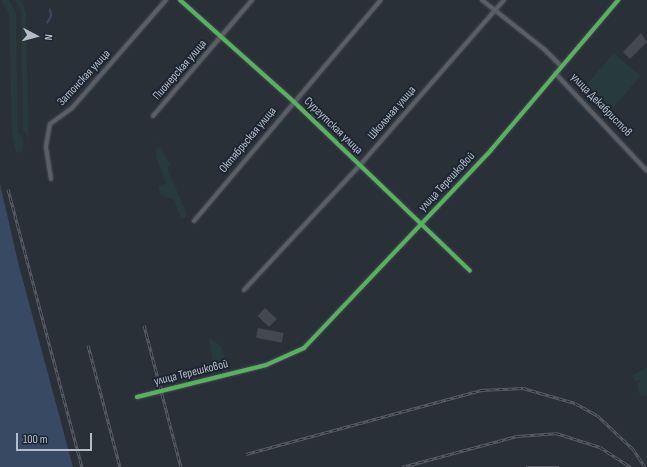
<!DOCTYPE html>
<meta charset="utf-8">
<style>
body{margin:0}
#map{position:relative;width:647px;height:467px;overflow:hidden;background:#2a3038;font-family:"Sofia Sans Condensed",sans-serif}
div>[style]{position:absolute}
.green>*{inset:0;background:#273a3e;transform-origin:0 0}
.water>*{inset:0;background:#384963}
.stream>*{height:1.5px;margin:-0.75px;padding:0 0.75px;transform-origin:0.75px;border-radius:0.75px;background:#384963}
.building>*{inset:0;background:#444950;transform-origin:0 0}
.roads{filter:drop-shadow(0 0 1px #484c53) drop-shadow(0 0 1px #484c53)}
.minor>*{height:4px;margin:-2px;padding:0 2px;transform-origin:2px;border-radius:2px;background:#5a5e66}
.rail>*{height:3px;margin-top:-1.5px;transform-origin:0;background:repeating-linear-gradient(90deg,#1d2633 0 4.5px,#595d64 0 9px);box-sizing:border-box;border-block:1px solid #595d64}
.cycleway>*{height:4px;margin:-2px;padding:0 2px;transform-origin:2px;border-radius:2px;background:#56b35d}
span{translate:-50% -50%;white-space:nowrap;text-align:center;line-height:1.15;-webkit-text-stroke:4px #1d2633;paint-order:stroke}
.street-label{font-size:12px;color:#b4bcc9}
.north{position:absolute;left:16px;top:16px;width:40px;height:40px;-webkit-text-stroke:3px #1d2633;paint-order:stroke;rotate:96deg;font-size:11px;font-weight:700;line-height:16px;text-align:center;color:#b4bcc9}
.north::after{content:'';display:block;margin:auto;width:14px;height:18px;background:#b4bcc9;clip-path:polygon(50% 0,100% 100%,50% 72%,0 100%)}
.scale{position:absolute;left:16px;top:433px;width:76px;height:18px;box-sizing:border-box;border:2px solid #b4bcc9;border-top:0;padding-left:5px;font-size:12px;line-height:14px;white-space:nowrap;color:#b4bcc9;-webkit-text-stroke:3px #1d2633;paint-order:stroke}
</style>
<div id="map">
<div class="green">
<div style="clip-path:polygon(1px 0,9px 0,16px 13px,18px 131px,23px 139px,23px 150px,19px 153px,16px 152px,12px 132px,9px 14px)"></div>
<div style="clip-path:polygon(15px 0,21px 0,26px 13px,29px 160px,28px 137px,23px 129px,21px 11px)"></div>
<div style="left:614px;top:53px;width:35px;height:42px;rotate:41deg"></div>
<div style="clip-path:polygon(157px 138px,170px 165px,167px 167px,187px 215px,185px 218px,181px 217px,174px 200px,160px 194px,158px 187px,166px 183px,156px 157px,156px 149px,160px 148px,166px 161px)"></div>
<div style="clip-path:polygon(209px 338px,221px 346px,225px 359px,222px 363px,213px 363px)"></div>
<div style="clip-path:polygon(647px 367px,647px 396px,640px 395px,637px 384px,642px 380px,635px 381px,632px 376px)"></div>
</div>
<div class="water">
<div style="clip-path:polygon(0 184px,19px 266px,73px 467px,0 467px)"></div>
</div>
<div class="stream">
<div style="left:47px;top:23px;width:8px;rotate:-60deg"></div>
<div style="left:51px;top:16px;width:6px;rotate:-99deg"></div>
</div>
<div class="building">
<div style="clip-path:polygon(641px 33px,647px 42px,630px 59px,623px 52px)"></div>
<div style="left:265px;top:308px;width:16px;height:11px;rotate:43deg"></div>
<div style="left:258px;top:328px;width:26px;height:10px;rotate:11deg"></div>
</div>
<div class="roads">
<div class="minor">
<div style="left:180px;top:0;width:152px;rotate:41.8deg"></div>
<div style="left:293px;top:101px;width:245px;rotate:43.8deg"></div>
<div style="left:482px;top:0;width:79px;rotate:38.3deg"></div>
<div style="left:544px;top:49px;width:24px;rotate:45deg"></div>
<div style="left:555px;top:73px;width:134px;rotate:46.8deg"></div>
<div style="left:153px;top:116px;width:153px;rotate:-49.5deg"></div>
<div style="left:51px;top:179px;width:33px;rotate:-99deg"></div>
<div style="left:46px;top:146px;width:22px;rotate:-80deg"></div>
<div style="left:50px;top:124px;width:27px;rotate:-36deg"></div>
<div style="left:72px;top:108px;width:143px;rotate:-49deg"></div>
<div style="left:194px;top:221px;width:289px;rotate:-49.8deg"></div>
<div style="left:244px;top:290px;width:171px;rotate:-47.1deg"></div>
<div style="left:360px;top:165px;width:219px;rotate:-48.9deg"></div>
<div style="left:137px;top:397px;width:133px;rotate:-13.9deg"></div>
<div style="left:266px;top:365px;width:42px;rotate:-24.1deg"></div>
<div style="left:304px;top:348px;width:272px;rotate:-46.6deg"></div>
<div style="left:491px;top:150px;width:197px;rotate:-49.7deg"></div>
</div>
</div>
<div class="rail">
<div style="left:8px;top:189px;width:288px;rotate:75.1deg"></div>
<div style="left:144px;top:325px;width:147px;rotate:75.4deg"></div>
<div style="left:88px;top:345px;width:126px;rotate:75.3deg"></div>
<div style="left:246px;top:454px;width:244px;rotate:-15.2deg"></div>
<div style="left:481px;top:390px;width:42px;rotate:-2.7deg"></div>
<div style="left:523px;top:388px;width:54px;rotate:16.1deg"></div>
<div style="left:575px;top:403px;width:25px;rotate:29deg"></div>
<div style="left:597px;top:415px;width:50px;rotate:43.4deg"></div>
<div style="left:633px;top:449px;width:22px;rotate:56deg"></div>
<div style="left:402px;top:467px;width:119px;rotate:-15.1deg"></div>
<div style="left:517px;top:436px;width:39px;rotate:-4deg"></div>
<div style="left:556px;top:433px;width:46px;rotate:17.7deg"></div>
<div style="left:600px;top:447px;width:37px;rotate:33deg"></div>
<div style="left:526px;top:467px;width:33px"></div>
</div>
<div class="cycleway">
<div style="left:180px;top:0;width:152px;rotate:41.8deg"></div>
<div style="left:293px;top:101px;width:245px;rotate:43.8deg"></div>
<div style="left:137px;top:397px;width:133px;rotate:-13.9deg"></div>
<div style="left:266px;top:365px;width:42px;rotate:-24.1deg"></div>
<div style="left:304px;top:348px;width:272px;rotate:-46.6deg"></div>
<div style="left:491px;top:150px;width:197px;rotate:-49.7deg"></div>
</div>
<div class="street-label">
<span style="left:180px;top:70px;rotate:-49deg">Пионерская улица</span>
<span style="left:84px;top:78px;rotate:-47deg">Затонская улица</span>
<span style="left:601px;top:105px;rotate:46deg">улица Декабристов</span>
<span style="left:392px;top:113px;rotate:-49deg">Школьная улица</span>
<span style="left:333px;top:126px;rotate:44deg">Сургутская улица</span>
<span style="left:248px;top:140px;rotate:-50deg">Октябрьская улица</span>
<span style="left:447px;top:182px;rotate:-47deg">улица Терешковой</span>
<span style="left:191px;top:373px;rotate:-14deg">улица Терешковой</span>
</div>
<div class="north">N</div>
<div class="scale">100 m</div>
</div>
